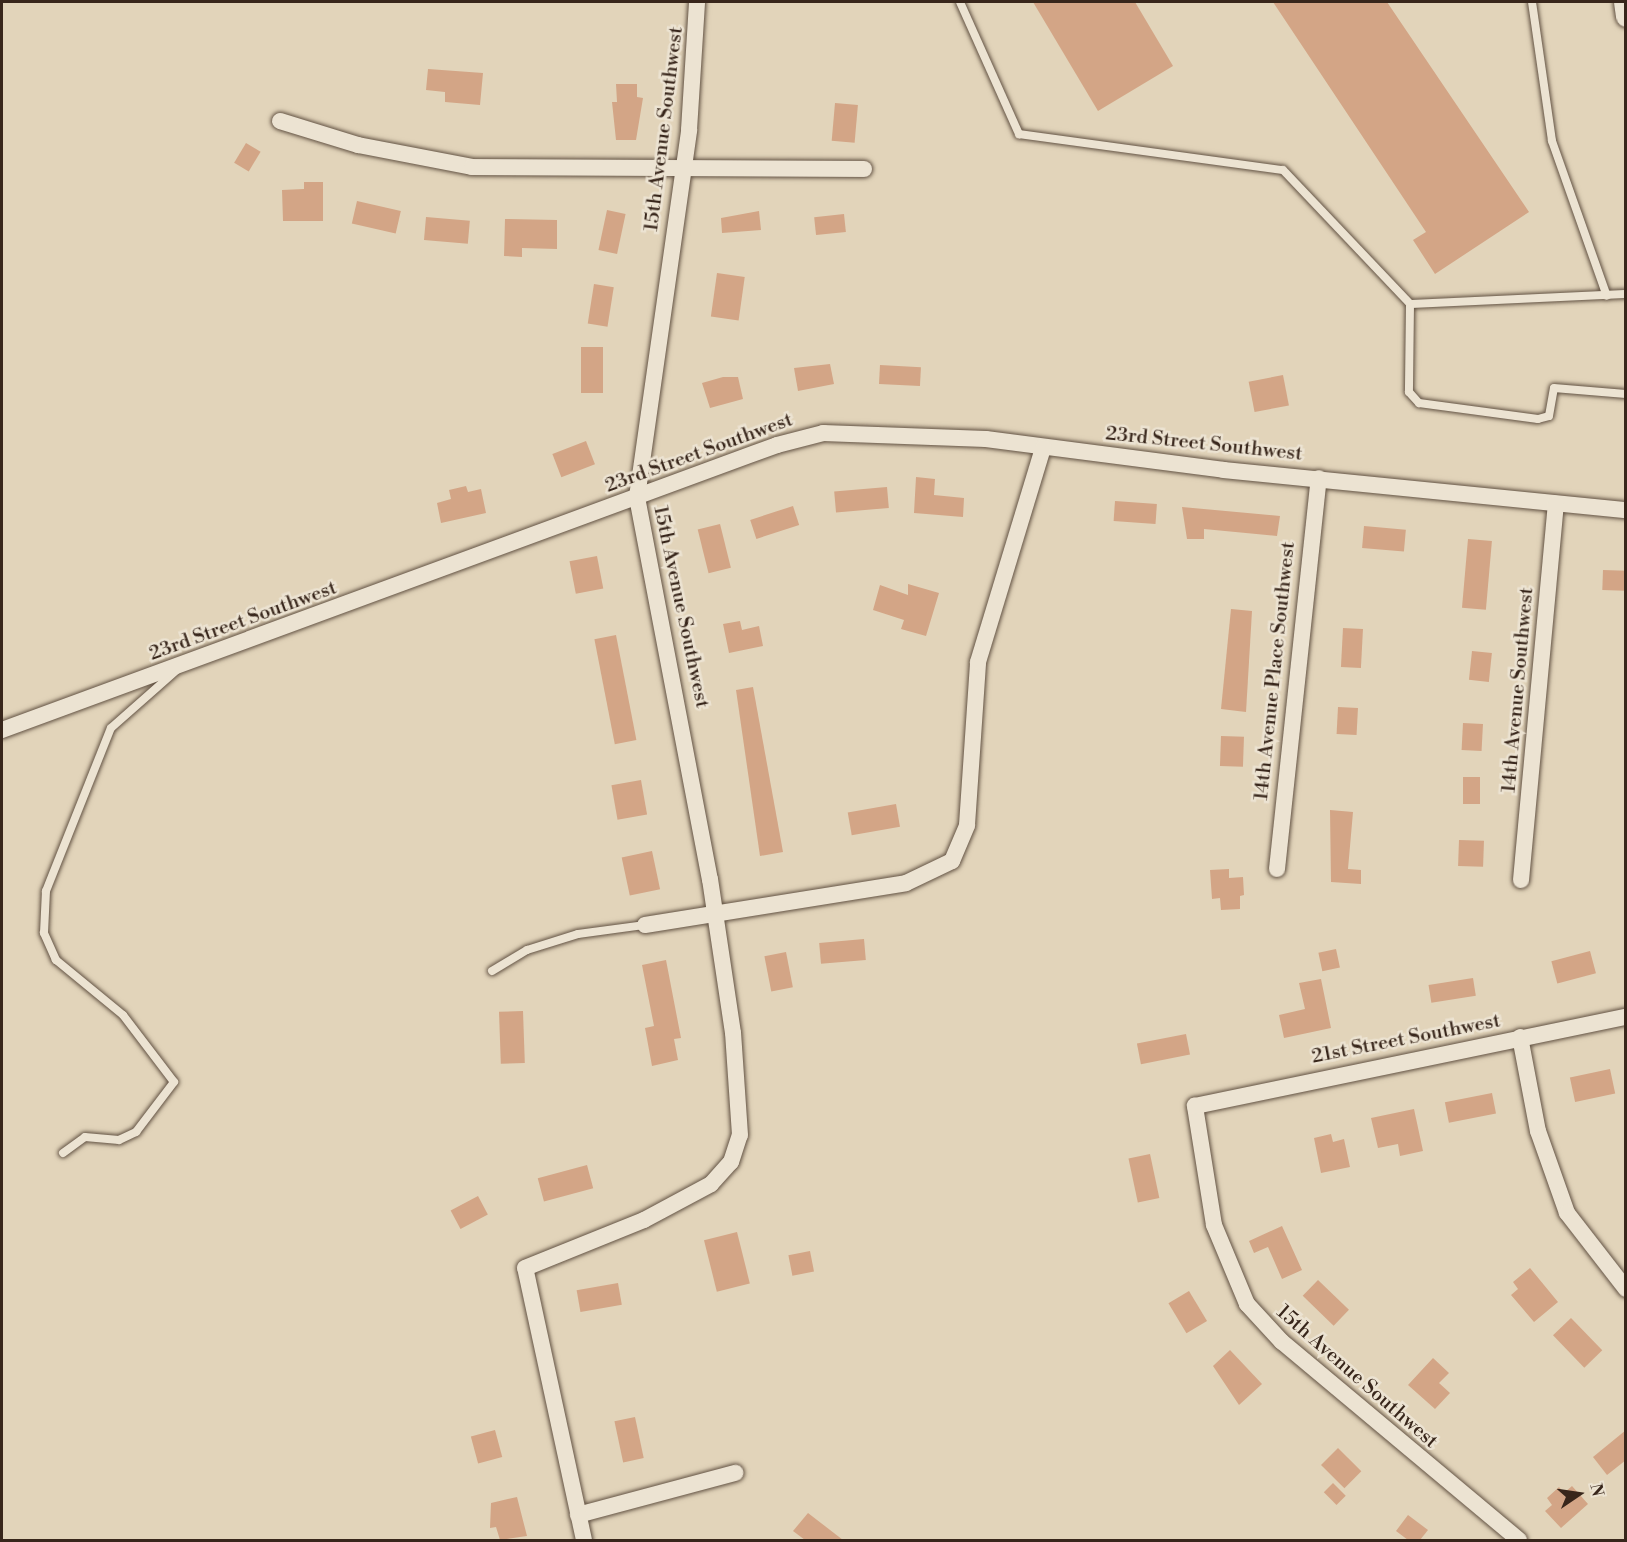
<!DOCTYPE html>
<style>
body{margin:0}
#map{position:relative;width:1627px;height:1542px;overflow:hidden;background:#e2d4ba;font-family:"Libre Bodoni",serif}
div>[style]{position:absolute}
.building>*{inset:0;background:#d3a586;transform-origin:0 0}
.roads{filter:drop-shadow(0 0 2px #625243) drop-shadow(0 0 2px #625243)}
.service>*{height:8px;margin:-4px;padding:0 4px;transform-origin:4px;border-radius:4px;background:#ece3d2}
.minor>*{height:16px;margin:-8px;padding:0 8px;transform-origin:8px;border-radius:8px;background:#ece3d2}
.tertiary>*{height:20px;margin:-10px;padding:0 10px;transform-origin:10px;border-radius:10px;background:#ece3d2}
span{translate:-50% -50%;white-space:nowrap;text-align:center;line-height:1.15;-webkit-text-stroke:5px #ece3d2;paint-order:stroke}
.street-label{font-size:20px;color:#38261b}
.frame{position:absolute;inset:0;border:3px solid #38261b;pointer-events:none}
.north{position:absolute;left:1549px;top:1464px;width:60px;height:60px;-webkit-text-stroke:4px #ece3d2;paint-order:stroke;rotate:77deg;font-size:16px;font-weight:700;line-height:24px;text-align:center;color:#38261b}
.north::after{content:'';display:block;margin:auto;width:21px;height:27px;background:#38261b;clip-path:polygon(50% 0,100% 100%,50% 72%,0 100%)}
</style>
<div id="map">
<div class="building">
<div style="clip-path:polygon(1033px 2px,1135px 2px,1173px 66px,1098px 111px)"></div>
<div style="clip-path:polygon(1273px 2px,1387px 2px,1529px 212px,1435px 274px,1413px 240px,1426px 232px)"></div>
<div style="clip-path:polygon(428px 69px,483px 73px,480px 105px,445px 102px,445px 92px,426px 90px)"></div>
<div style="clip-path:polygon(616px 84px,637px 84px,637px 97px,643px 98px,636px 140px,616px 140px,612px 102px,617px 102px)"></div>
<div style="left:835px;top:103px;width:23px;height:38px;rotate:5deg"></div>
<div style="left:246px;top:143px;width:17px;height:23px;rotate:31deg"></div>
<div style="clip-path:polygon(304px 182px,323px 182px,323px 221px,283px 221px,282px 190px,304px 189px)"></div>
<div style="left:357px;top:201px;width:45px;height:23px;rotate:13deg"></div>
<div style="left:607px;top:210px;width:19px;height:41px;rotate:12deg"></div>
<div style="clip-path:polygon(759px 211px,761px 230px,722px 233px,721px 218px)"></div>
<div style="left:844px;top:214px;width:18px;height:30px;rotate:84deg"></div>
<div style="left:426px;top:217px;width:44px;height:23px;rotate:5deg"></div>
<div style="clip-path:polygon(505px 219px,557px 220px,557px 249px,522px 248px,522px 257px,504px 256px)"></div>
<div style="left:717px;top:273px;width:28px;height:44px;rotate:8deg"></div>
<div style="left:594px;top:284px;width:20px;height:40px;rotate:9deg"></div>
<div style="left:581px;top:347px;width:22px;height:46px"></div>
<div style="clip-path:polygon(830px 364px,834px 384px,798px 391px,794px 368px)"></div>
<div style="left:880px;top:365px;width:41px;height:19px;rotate:3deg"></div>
<div style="left:1283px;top:375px;width:31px;height:35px;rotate:79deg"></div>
<div style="clip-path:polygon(723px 377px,738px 377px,743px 399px,710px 408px,702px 383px)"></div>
<div style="left:586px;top:441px;width:25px;height:36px;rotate:69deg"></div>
<div style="clip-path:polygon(916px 477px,935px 479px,934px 495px,964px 498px,963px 517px,914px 513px)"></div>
<div style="clip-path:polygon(466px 486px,468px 492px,481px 489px,486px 513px,441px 523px,437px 503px,451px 499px,449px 490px)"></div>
<div style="left:887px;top:487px;width:21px;height:53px;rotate:85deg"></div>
<div style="left:1115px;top:501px;width:42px;height:20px;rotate:4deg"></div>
<div style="left:793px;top:506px;width:20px;height:45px;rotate:72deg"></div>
<div style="clip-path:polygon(1182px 507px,1280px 516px,1277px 536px,1204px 529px,1204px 539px,1187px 539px)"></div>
<div style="left:720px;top:524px;width:45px;height:23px;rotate:76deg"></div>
<div style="left:1364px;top:526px;width:42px;height:22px;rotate:5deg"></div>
<div style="left:1468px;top:539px;width:24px;height:69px;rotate:5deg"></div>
<div style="left:597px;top:556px;width:33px;height:28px;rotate:79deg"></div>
<div style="left:1603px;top:570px;width:23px;height:20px;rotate:2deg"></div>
<div style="clip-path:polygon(908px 584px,939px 593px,926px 636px,901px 629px,904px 620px,873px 610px,880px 585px,908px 595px)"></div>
<div style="clip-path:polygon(1231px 609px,1252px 611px,1246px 712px,1221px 709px)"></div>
<div style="clip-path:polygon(740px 621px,742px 630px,759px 626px,763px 646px,729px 653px,723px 624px)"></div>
<div style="left:1343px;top:628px;width:20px;height:39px;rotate:3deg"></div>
<div style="left:616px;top:635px;width:107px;height:22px;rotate:79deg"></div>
<div style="left:1472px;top:651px;width:20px;height:29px;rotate:6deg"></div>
<div style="clip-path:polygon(753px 687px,783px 852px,760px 856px,736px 690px)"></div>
<div style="left:1338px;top:707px;width:20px;height:27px;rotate:3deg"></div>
<div style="left:1463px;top:723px;width:20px;height:27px;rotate:3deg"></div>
<div style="left:1221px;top:736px;width:23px;height:30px;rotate:2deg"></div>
<div style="left:1463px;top:777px;width:17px;height:27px"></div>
<div style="left:641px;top:780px;width:35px;height:30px;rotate:80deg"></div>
<div style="left:896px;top:804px;width:23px;height:49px;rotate:80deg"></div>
<div style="clip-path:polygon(1330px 810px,1353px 812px,1348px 869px,1361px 870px,1361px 884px,1331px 882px)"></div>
<div style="left:1459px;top:840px;width:25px;height:26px;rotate:2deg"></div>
<div style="left:652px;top:851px;width:39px;height:31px;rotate:78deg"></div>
<div style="clip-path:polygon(1229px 869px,1229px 878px,1243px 877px,1244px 895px,1240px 896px,1240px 909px,1221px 910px,1220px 898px,1212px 899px,1210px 870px)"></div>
<div style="left:864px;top:939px;width:21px;height:45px;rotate:85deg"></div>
<div style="left:1336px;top:949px;width:19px;height:18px;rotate:78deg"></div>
<div style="left:1590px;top:951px;width:23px;height:40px;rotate:75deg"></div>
<div style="left:786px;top:952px;width:36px;height:22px;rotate:79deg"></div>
<div style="clip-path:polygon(666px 960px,681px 1038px,674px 1039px,678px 1060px,652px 1066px,645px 1028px,654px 1026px,642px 965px)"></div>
<div style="left:1473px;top:978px;width:18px;height:45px;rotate:81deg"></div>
<div style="clip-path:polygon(1321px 979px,1331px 1028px,1284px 1038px,1279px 1015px,1305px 1009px,1299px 983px)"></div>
<div style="left:523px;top:1011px;width:52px;height:24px;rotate:88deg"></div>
<div style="left:1186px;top:1034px;width:21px;height:50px;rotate:79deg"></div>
<div style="left:1610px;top:1069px;width:25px;height:41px;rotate:78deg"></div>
<div style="left:1492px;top:1093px;width:21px;height:48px;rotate:79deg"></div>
<div style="clip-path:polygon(1414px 1109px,1423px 1151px,1400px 1156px,1398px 1144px,1378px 1148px,1371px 1118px)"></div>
<div style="clip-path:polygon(1331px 1134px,1333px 1142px,1344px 1139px,1350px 1167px,1321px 1173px,1314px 1138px)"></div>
<div style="left:1150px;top:1154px;width:45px;height:22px;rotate:78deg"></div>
<div style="left:587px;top:1165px;width:24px;height:51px;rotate:75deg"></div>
<div style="left:478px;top:1196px;width:21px;height:31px;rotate:62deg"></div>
<div style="clip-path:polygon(1282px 1226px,1302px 1270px,1282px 1279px,1268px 1247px,1254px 1253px,1249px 1241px)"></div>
<div style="left:737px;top:1232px;width:53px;height:34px;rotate:76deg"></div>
<div style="left:810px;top:1251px;width:21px;height:22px;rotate:79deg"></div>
<div style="clip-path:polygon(1530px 1268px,1558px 1302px,1534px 1322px,1511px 1295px,1518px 1289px,1513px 1282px)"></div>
<div style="left:1318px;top:1280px;width:43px;height:22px;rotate:44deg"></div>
<div style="left:618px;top:1283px;width:22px;height:42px;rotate:80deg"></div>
<div style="left:1189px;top:1291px;width:35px;height:24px;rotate:59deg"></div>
<div style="left:1571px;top:1318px;width:45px;height:25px;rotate:46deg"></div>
<div style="clip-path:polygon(1230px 1350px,1262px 1384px,1239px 1405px,1213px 1366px)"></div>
<div style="clip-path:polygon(1433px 1358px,1449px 1373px,1439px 1383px,1450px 1393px,1435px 1409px,1408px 1385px)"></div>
<div style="left:635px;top:1417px;width:42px;height:21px;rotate:78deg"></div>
<div style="left:495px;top:1430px;width:28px;height:25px;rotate:75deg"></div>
<div style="clip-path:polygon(1626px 1430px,1626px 1460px,1607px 1475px,1593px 1457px)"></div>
<div style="left:1338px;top:1448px;width:33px;height:24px;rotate:45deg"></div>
<div style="left:1333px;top:1483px;width:18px;height:13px;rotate:45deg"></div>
<div style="clip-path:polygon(1572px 1486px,1588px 1504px,1561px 1528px,1545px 1511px,1552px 1505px,1547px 1498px,1559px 1487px,1564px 1493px)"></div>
<div style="clip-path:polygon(517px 1497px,527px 1536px,500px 1540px,496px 1527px,490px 1528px,491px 1503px)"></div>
<div style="clip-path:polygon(808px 1513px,843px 1540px,805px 1540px,793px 1531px)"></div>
<div style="clip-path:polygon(1408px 1515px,1428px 1530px,1420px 1540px,1408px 1540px,1396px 1531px)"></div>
</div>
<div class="roads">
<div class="service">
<div style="left:960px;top:2px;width:145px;rotate:65.9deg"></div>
<div style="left:1019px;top:134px;width:266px;rotate:7.8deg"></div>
<div style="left:1283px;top:170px;width:185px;rotate:46.5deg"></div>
<div style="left:1410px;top:304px;width:88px;rotate:90.7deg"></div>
<div style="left:1409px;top:392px;width:15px;rotate:48deg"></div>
<div style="left:1419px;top:403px;width:120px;rotate:7.7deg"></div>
<div style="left:1538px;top:419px;width:11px;rotate:-15deg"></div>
<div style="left:1549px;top:416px;width:28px;rotate:-80deg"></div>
<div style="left:1554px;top:388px;width:72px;rotate:4.8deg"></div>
<div style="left:1532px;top:2px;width:140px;rotate:81.8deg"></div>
<div style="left:1552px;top:141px;width:164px;rotate:70.5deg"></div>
<div style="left:1410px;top:304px;width:216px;rotate:-2.7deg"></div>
<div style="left:492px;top:971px;width:41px;rotate:-31deg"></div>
<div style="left:527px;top:950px;width:53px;rotate:-17.4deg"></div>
<div style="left:578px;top:934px;width:68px;rotate:-7.7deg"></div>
<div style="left:63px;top:1153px;width:27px;rotate:-36deg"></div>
<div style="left:85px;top:1137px;width:34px;rotate:5deg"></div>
<div style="left:119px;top:1140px;width:19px;rotate:-25deg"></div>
<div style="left:136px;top:1132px;width:63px;rotate:-52.8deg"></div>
<div style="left:174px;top:1082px;width:84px;rotate:-127.3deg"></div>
<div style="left:123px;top:1015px;width:87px;rotate:-140.6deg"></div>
<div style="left:56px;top:960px;width:30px;rotate:-114deg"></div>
<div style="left:44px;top:933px;width:42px;rotate:-87.3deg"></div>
<div style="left:46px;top:891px;width:175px;rotate:-68.3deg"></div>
<div style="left:111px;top:728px;width:91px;rotate:-41.4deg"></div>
</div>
<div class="minor">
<div style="left:280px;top:121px;width:82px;rotate:17.1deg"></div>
<div style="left:358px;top:145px;width:116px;rotate:10.9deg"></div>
<div style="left:472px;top:167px;width:392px;rotate:0.3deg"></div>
<div style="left:2px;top:730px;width:826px;rotate:-20.19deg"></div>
<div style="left:777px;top:445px;width:48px;rotate:-14.6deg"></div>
<div style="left:823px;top:433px;width:163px;rotate:2.1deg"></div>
<div style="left:986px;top:439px;width:240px;rotate:7.4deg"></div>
<div style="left:1224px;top:470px;width:404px;rotate:5.7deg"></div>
<div style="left:1277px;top:869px;width:393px;rotate:-83.9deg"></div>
<div style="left:1521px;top:880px;width:378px;rotate:-84.7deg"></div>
<div style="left:645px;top:925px;width:264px;rotate:-9.1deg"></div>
<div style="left:906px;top:883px;width:51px;rotate:-25.6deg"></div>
<div style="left:952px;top:861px;width:39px;rotate:-67deg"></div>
<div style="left:967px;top:825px;width:163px;rotate:-86.1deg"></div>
<div style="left:978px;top:662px;width:224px;rotate:-73.1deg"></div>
<div style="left:1520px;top:1037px;width:96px;rotate:79.2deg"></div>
<div style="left:1538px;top:1131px;width:87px;rotate:70.5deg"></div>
<div style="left:1567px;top:1213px;width:96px;rotate:52.2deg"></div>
<div style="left:578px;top:1515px;width:163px;rotate:-15deg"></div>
<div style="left:584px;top:1540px;width:278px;rotate:-102.2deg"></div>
<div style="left:525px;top:1268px;width:128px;rotate:-22deg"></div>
<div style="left:644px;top:1220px;width:76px;rotate:-28.2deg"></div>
<div style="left:711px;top:1184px;width:30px;rotate:-48deg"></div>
<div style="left:731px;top:1162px;width:28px;rotate:-72deg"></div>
<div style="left:740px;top:1135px;width:102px;rotate:-93.9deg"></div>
<div style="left:733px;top:1033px;width:155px;rotate:-98.5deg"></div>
<div style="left:710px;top:880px;width:390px;rotate:-100.8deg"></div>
<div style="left:637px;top:497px;width:371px;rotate:-81.9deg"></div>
<div style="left:689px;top:130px;width:128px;rotate:-86.4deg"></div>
<div style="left:1519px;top:1540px;width:309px;rotate:-140.1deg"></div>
<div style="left:1282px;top:1342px;width:52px;rotate:-132.6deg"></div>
<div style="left:1247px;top:1304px;width:86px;rotate:-112.7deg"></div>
<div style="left:1214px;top:1225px;width:121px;rotate:-99.1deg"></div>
<div style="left:1195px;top:1106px;width:440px;rotate:-11.7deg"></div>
</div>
<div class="tertiary">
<div style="left:1624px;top:2px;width:15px;rotate:82deg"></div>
</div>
</div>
<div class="street-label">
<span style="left:664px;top:129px;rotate:-83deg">15th Avenue Southwest</span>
<span style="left:1204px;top:444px;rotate:6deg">23rd Street Southwest</span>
<span style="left:699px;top:453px;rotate:-20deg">23rd Street Southwest</span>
<span style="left:681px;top:607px;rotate:78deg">15th Avenue Southwest</span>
<span style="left:243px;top:621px;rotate:-20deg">23rd Street Southwest</span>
<span style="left:1275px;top:671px;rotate:-84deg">14th Avenue Place Southwest</span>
<span style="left:1518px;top:690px;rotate:-85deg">14th Avenue Southwest</span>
<span style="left:1406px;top:1039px;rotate:-11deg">21st Street Southwest</span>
<span style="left:1357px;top:1377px;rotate:41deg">15th Avenue Southwest</span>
</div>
<div class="frame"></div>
<div class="north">N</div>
</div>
